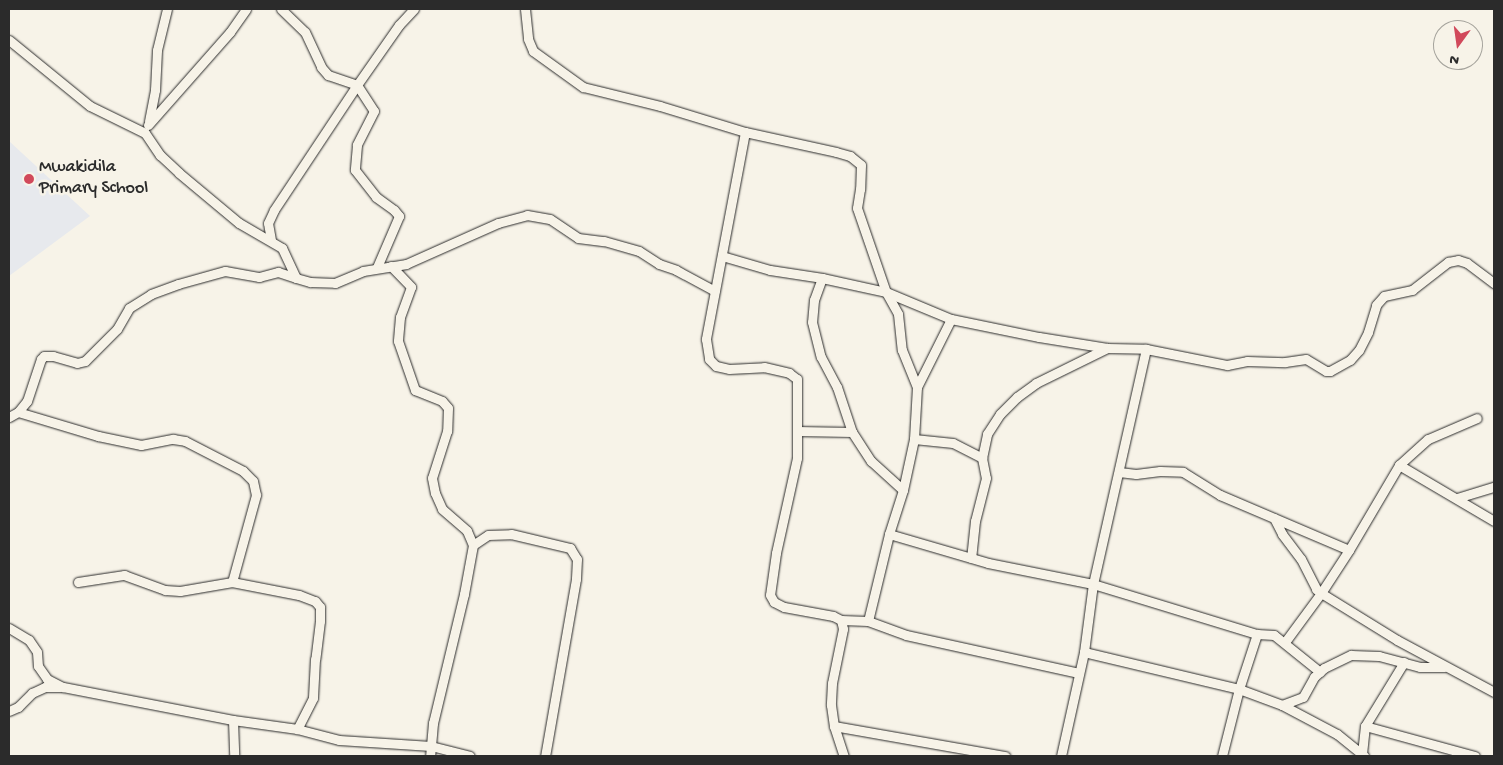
<!DOCTYPE html>
<style>
body{margin:0}
#map{position:relative;width:1503px;height:765px;overflow:hidden;background:#f7f3e8;font-family:"Gochi Hand",sans-serif}
div>[style]{position:absolute}
.built>*{inset:0;background:#e7e9ed}
.roads{filter:drop-shadow(0 0 1px #2b2b2b) drop-shadow(0 0 1px #2b2b2b)}
.street>*{height:9px;margin:-4.5px;padding:0 4.5px;transform-origin:4.5px;border-radius:4.5px;background:#f7f3e8}
.dots>*{width:14px;height:14px;translate:-50% -50%;box-sizing:border-box;border:2px solid #f7f3e8;border-radius:50%}
span{translate:-50% -50%;white-space:nowrap;text-align:center;line-height:1.15;-webkit-text-stroke:5px #f7f3e8;paint-order:stroke}
.poi-label{font-size:18px;color:#2b2b2b}
.left{translate:0 -50%;text-align:left}
.frame{position:absolute;inset:0;border:10px solid #2b2b2b;pointer-events:none}
.north{position:absolute;left:1433px;top:20px;width:50px;height:50px;box-sizing:border-box;background:#f7f3e8;border:1px solid #a5a39c;border-radius:50%;rotate:194deg;font-size:14px;font-weight:700;line-height:20px;text-align:center;color:#2b2b2b}
.north::after{content:'';display:block;margin:auto;width:18px;height:22px;background:#d1495b;clip-path:polygon(50% 0,100% 100%,50% 72%,0 100%)}
</style>
<div id="map">
<div class="built">
<div style="clip-path:polygon(9px 141px,90px 216px,9px 276px)"></div>
</div>
<div class="roads">
<div class="street">
<div style="left:281px;top:9px;width:33px;rotate:44deg"></div>
<div style="left:305px;top:32px;width:38px;rotate:65deg"></div>
<div style="left:321px;top:67px;width:11px;rotate:49deg"></div>
<div style="left:328px;top:75px;width:31px;rotate:19deg"></div>
<div style="left:357px;top:85px;width:31px;rotate:57deg"></div>
<div style="left:374px;top:111px;width:38px;rotate:117deg"></div>
<div style="left:357px;top:145px;width:25px;rotate:95deg"></div>
<div style="left:355px;top:170px;width:34px;rotate:52deg"></div>
<div style="left:376px;top:197px;width:22px;rotate:36deg"></div>
<div style="left:394px;top:210px;width:8px;rotate:50deg"></div>
<div style="left:399px;top:216px;width:56px;rotate:113.3deg"></div>
<div style="left:525px;top:9px;width:30px;rotate:84deg"></div>
<div style="left:528px;top:39px;width:13px;rotate:67deg"></div>
<div style="left:533px;top:51px;width:62px;rotate:35.8deg"></div>
<div style="left:583px;top:87px;width:79px;rotate:13.9deg"></div>
<div style="left:660px;top:106px;width:89px;rotate:17deg"></div>
<div style="left:745px;top:132px;width:93px;rotate:12.4deg"></div>
<div style="left:836px;top:152px;width:15px;rotate:16deg"></div>
<div style="left:850px;top:156px;width:14px;rotate:39deg"></div>
<div style="left:861px;top:165px;width:24px;rotate:92deg"></div>
<div style="left:860px;top:189px;width:19px;rotate:99deg"></div>
<div style="left:857px;top:208px;width:89px;rotate:71deg"></div>
<div style="left:886px;top:292px;width:25px;rotate:61deg"></div>
<div style="left:898px;top:314px;width:36px;rotate:84deg"></div>
<div style="left:902px;top:350px;width:40px;rotate:68deg"></div>
<div style="left:9px;top:40px;width:104px;rotate:39.2deg"></div>
<div style="left:90px;top:106px;width:61px;rotate:26.1deg"></div>
<div style="left:145px;top:133px;width:27px;rotate:56deg"></div>
<div style="left:160px;top:155px;width:26px;rotate:43deg"></div>
<div style="left:179px;top:173px;width:78px;rotate:39.8deg"></div>
<div style="left:239px;top:223px;width:50px;rotate:30.2deg"></div>
<div style="left:282px;top:248px;width:33px;rotate:65deg"></div>
<div style="left:296px;top:278px;width:15px;rotate:16deg"></div>
<div style="left:310px;top:282px;width:25px;rotate:2deg"></div>
<div style="left:335px;top:283px;width:30px;rotate:-23deg"></div>
<div style="left:363px;top:271px;width:44px;rotate:-9.2deg"></div>
<div style="left:406px;top:264px;width:101px;rotate:-24deg"></div>
<div style="left:498px;top:223px;width:30px;rotate:-15deg"></div>
<div style="left:527px;top:215px;width:23px;rotate:10deg"></div>
<div style="left:550px;top:219px;width:34px;rotate:34deg"></div>
<div style="left:578px;top:238px;width:26px;rotate:7deg"></div>
<div style="left:604px;top:241px;width:36px;rotate:16deg"></div>
<div style="left:639px;top:251px;width:24px;rotate:33deg"></div>
<div style="left:659px;top:264px;width:18px;rotate:19deg"></div>
<div style="left:676px;top:270px;width:44px;rotate:28.3deg"></div>
<div style="left:149px;top:121px;width:32px;rotate:-79deg"></div>
<div style="left:155px;top:90px;width:40px;rotate:-87.1deg"></div>
<div style="left:157px;top:50px;width:42px;rotate:-76.3deg"></div>
<div style="left:148px;top:125px;width:124px;rotate:-48.6deg"></div>
<div style="left:230px;top:32px;width:28px;rotate:-55deg"></div>
<div style="left:745px;top:132px;width:211px;rotate:100.7deg"></div>
<div style="left:706px;top:339px;width:20px;rotate:81deg"></div>
<div style="left:709px;top:359px;width:10px;rotate:45deg"></div>
<div style="left:716px;top:366px;width:13px;rotate:13deg"></div>
<div style="left:729px;top:369px;width:35px;rotate:-3deg"></div>
<div style="left:764px;top:367px;width:26px;rotate:13deg"></div>
<div style="left:789px;top:373px;width:10px;rotate:37deg"></div>
<div style="left:797px;top:379px;width:79px;rotate:90deg"></div>
<div style="left:797px;top:458px;width:97px;rotate:102.5deg"></div>
<div style="left:776px;top:553px;width:42px;rotate:98.1deg"></div>
<div style="left:770px;top:595px;width:8px;rotate:60deg"></div>
<div style="left:774px;top:602px;width:11px;rotate:27deg"></div>
<div style="left:784px;top:607px;width:50px;rotate:10.4deg"></div>
<div style="left:833px;top:616px;width:9px;rotate:27deg"></div>
<div style="left:841px;top:620px;width:9px;rotate:77deg"></div>
<div style="left:843px;top:629px;width:55px;rotate:101.5deg"></div>
<div style="left:832px;top:683px;width:22px;rotate:93deg"></div>
<div style="left:831px;top:705px;width:21px;rotate:82deg"></div>
<div style="left:834px;top:726px;width:32px;rotate:72deg"></div>
<div style="left:271px;top:240px;width:17px;rotate:-100deg"></div>
<div style="left:268px;top:223px;width:14px;rotate:-65deg"></div>
<div style="left:274px;top:210px;width:150px;rotate:-56.4deg"></div>
<div style="left:357px;top:85px;width:73px;rotate:-55deg"></div>
<div style="left:399px;top:25px;width:22px;rotate:-47deg"></div>
<div style="left:722px;top:256px;width:50px;rotate:16.3deg"></div>
<div style="left:770px;top:270px;width:53px;rotate:8.7deg"></div>
<div style="left:822px;top:278px;width:66px;rotate:12.3deg"></div>
<div style="left:886px;top:292px;width:70px;rotate:22.6deg"></div>
<div style="left:951px;top:319px;width:90px;rotate:11.6deg"></div>
<div style="left:1039px;top:337px;width:69px;rotate:9.2deg"></div>
<div style="left:1107px;top:348px;width:39px;rotate:1deg"></div>
<div style="left:1146px;top:349px;width:83px;rotate:11.2deg"></div>
<div style="left:1227px;top:365px;width:20px;rotate:-11deg"></div>
<div style="left:1247px;top:361px;width:38px;rotate:2deg"></div>
<div style="left:1285px;top:362px;width:21px;rotate:-8deg"></div>
<div style="left:1306px;top:359px;width:23px;rotate:31deg"></div>
<div style="left:1326px;top:371px;width:4px"></div>
<div style="left:1330px;top:371px;width:23px;rotate:-29deg"></div>
<div style="left:1350px;top:360px;width:13px;rotate:-48deg"></div>
<div style="left:1359px;top:350px;width:20px;rotate:-63deg"></div>
<div style="left:1368px;top:332px;width:28px;rotate:-73deg"></div>
<div style="left:1376px;top:305px;width:12px;rotate:-48deg"></div>
<div style="left:1384px;top:296px;width:29px;rotate:-12deg"></div>
<div style="left:1412px;top:290px;width:46px;rotate:-37.9deg"></div>
<div style="left:1448px;top:262px;width:10px;rotate:-11deg"></div>
<div style="left:1458px;top:260px;width:9px;rotate:18deg"></div>
<div style="left:1467px;top:263px;width:34px;rotate:37deg"></div>
<div style="left:391px;top:266px;width:29px;rotate:46deg"></div>
<div style="left:411px;top:287px;width:32px;rotate:110deg"></div>
<div style="left:400px;top:317px;width:24px;rotate:95deg"></div>
<div style="left:398px;top:341px;width:52px;rotate:70.9deg"></div>
<div style="left:415px;top:390px;width:29px;rotate:22deg"></div>
<div style="left:442px;top:401px;width:9px;rotate:49deg"></div>
<div style="left:448px;top:408px;width:23px;rotate:92deg"></div>
<div style="left:447px;top:431px;width:49px;rotate:107.7deg"></div>
<div style="left:432px;top:478px;width:15px;rotate:79deg"></div>
<div style="left:435px;top:493px;width:17px;rotate:66deg"></div>
<div style="left:442px;top:509px;width:33px;rotate:41deg"></div>
<div style="left:467px;top:531px;width:15px;rotate:67deg"></div>
<div style="left:473px;top:545px;width:50px;rotate:100.4deg"></div>
<div style="left:464px;top:594px;width:133px;rotate:103.5deg"></div>
<div style="left:433px;top:723px;width:33px;rotate:95deg"></div>
<div style="left:822px;top:278px;width:23px;rotate:110deg"></div>
<div style="left:814px;top:300px;width:22px;rotate:95deg"></div>
<div style="left:812px;top:322px;width:36px;rotate:76deg"></div>
<div style="left:821px;top:357px;width:34px;rotate:62deg"></div>
<div style="left:837px;top:387px;width:47px;rotate:71.6deg"></div>
<div style="left:18px;top:412px;width:84px;rotate:16.7deg"></div>
<div style="left:98px;top:436px;width:44px;rotate:11.8deg"></div>
<div style="left:141px;top:445px;width:33px;rotate:-11deg"></div>
<div style="left:173px;top:439px;width:12px;rotate:9deg"></div>
<div style="left:185px;top:441px;width:65px;rotate:27.3deg"></div>
<div style="left:243px;top:471px;width:14px;rotate:45deg"></div>
<div style="left:253px;top:481px;width:14px;rotate:78deg"></div>
<div style="left:256px;top:495px;width:90px;rotate:105.4deg"></div>
<div style="left:9px;top:417px;width:10px;rotate:-29deg"></div>
<div style="left:18px;top:412px;width:14px;rotate:-51deg"></div>
<div style="left:27px;top:401px;width:44px;rotate:-71.6deg"></div>
<div style="left:41px;top:359px;width:4px;rotate:-45deg"></div>
<div style="left:44px;top:356px;width:9px"></div>
<div style="left:53px;top:356px;width:25px;rotate:16deg"></div>
<div style="left:77px;top:363px;width:8px;rotate:-14deg"></div>
<div style="left:85px;top:361px;width:45px;rotate:-45deg"></div>
<div style="left:117px;top:329px;width:24px;rotate:-60deg"></div>
<div style="left:129px;top:308px;width:26px;rotate:-32deg"></div>
<div style="left:151px;top:294px;width:29px;rotate:-20deg"></div>
<div style="left:178px;top:284px;width:49px;rotate:-15.5deg"></div>
<div style="left:225px;top:271px;width:35px;rotate:10deg"></div>
<div style="left:259px;top:277px;width:20px;rotate:-15deg"></div>
<div style="left:278px;top:272px;width:19px;rotate:18deg"></div>
<div style="left:797px;top:431px;width:55px;rotate:1deg"></div>
<div style="left:852px;top:432px;width:35px;rotate:57deg"></div>
<div style="left:871px;top:461px;width:43px;rotate:42.2deg"></div>
<div style="left:914px;top:439px;width:39px;rotate:6deg"></div>
<div style="left:953px;top:443px;width:33px;rotate:27deg"></div>
<div style="left:982px;top:458px;width:20px;rotate:79deg"></div>
<div style="left:986px;top:478px;width:44px;rotate:104.3deg"></div>
<div style="left:975px;top:521px;width:37px;rotate:96deg"></div>
<div style="left:982px;top:458px;width:25px;rotate:-78deg"></div>
<div style="left:987px;top:434px;width:24px;rotate:-57deg"></div>
<div style="left:1000px;top:414px;width:24px;rotate:-45deg"></div>
<div style="left:1017px;top:397px;width:24px;rotate:-36deg"></div>
<div style="left:1036px;top:383px;width:79px;rotate:-26.2deg"></div>
<div style="left:1399px;top:465px;width:110px;rotate:30.5deg"></div>
<div style="left:1119px;top:472px;width:17px;rotate:7deg"></div>
<div style="left:1136px;top:474px;width:24px;rotate:-7deg"></div>
<div style="left:1160px;top:471px;width:23px;rotate:2deg"></div>
<div style="left:1183px;top:472px;width:44px;rotate:31.9deg"></div>
<div style="left:1220px;top:495px;width:140px;rotate:23.1deg"></div>
<div style="left:1457px;top:498px;width:39px;rotate:-17deg"></div>
<div style="left:1274px;top:518px;width:18px;rotate:63deg"></div>
<div style="left:1282px;top:534px;width:31px;rotate:53deg"></div>
<div style="left:1301px;top:559px;width:34px;rotate:63deg"></div>
<div style="left:1316px;top:589px;width:6px;rotate:39deg"></div>
<div style="left:1321px;top:593px;width:89px;rotate:31.7deg"></div>
<div style="left:1397px;top:640px;width:110px;rotate:28.2deg"></div>
<div style="left:889px;top:534px;width:103px;rotate:16.3deg"></div>
<div style="left:988px;top:563px;width:107px;rotate:11.3deg"></div>
<div style="left:1093px;top:584px;width:171px;rotate:17deg"></div>
<div style="left:1257px;top:634px;width:17px;rotate:3deg"></div>
<div style="left:1274px;top:635px;width:59px;rotate:38.8deg"></div>
<div style="left:473px;top:545px;width:18px;rotate:-34deg"></div>
<div style="left:488px;top:535px;width:23px;rotate:-2deg"></div>
<div style="left:511px;top:534px;width:61px;rotate:13.3deg"></div>
<div style="left:570px;top:548px;width:13px;rotate:58deg"></div>
<div style="left:577px;top:559px;width:20px;rotate:93deg"></div>
<div style="left:576px;top:579px;width:180px;rotate:99.9deg"></div>
<div style="left:78px;top:582px;width:47px;rotate:-8.7deg"></div>
<div style="left:124px;top:575px;width:44px;rotate:20.1deg"></div>
<div style="left:165px;top:590px;width:15px;rotate:4deg"></div>
<div style="left:180px;top:591px;width:53px;rotate:-9.8deg"></div>
<div style="left:232px;top:582px;width:68px;rotate:11deg"></div>
<div style="left:299px;top:595px;width:17px;rotate:21deg"></div>
<div style="left:315px;top:601px;width:8px;rotate:50deg"></div>
<div style="left:320px;top:607px;width:14px;rotate:90deg"></div>
<div style="left:320px;top:621px;width:38px;rotate:97deg"></div>
<div style="left:315px;top:659px;width:39px;rotate:93deg"></div>
<div style="left:313px;top:698px;width:35px;rotate:117deg"></div>
<div style="left:841px;top:620px;width:27px;rotate:2deg"></div>
<div style="left:868px;top:621px;width:40px;rotate:20.2deg"></div>
<div style="left:906px;top:635px;width:177px;rotate:12.4deg"></div>
<div style="left:868px;top:621px;width:89px;rotate:-76.4deg"></div>
<div style="left:889px;top:534px;width:46px;rotate:-72.3deg"></div>
<div style="left:903px;top:490px;width:52px;rotate:-77.8deg"></div>
<div style="left:914px;top:439px;width:52px;rotate:-86.7deg"></div>
<div style="left:917px;top:387px;width:76px;rotate:-63.4deg"></div>
<div style="left:9px;top:628px;width:23px;rotate:31deg"></div>
<div style="left:29px;top:640px;width:14px;rotate:56deg"></div>
<div style="left:37px;top:652px;width:14px;rotate:86deg"></div>
<div style="left:38px;top:666px;width:16px;rotate:55deg"></div>
<div style="left:47px;top:679px;width:18px;rotate:27deg"></div>
<div style="left:63px;top:687px;width:173px;rotate:11deg"></div>
<div style="left:233px;top:720px;width:65px;rotate:8deg"></div>
<div style="left:297px;top:729px;width:43px;rotate:14.7deg"></div>
<div style="left:339px;top:740px;width:92px;rotate:3.7deg"></div>
<div style="left:431px;top:746px;width:40px;rotate:14.4deg"></div>
<div style="left:1285px;top:642px;width:61px;rotate:-53.7deg"></div>
<div style="left:1321px;top:593px;width:51px;rotate:-56.9deg"></div>
<div style="left:1349px;top:550px;width:99px;rotate:-59.5deg"></div>
<div style="left:1399px;top:465px;width:39px;rotate:-42deg"></div>
<div style="left:1428px;top:439px;width:53px;rotate:-23.2deg"></div>
<div style="left:1084px;top:652px;width:159px;rotate:13.4deg"></div>
<div style="left:1239px;top:689px;width:46px;rotate:20.4deg"></div>
<div style="left:1282px;top:705px;width:62px;rotate:27.8deg"></div>
<div style="left:1337px;top:734px;width:35px;rotate:39deg"></div>
<div style="left:1282px;top:705px;width:22px;rotate:-21deg"></div>
<div style="left:1303px;top:697px;width:23px;rotate:-61deg"></div>
<div style="left:1314px;top:677px;width:13px;rotate:-42deg"></div>
<div style="left:1324px;top:668px;width:30px;rotate:-26deg"></div>
<div style="left:1351px;top:655px;width:28px;rotate:2deg"></div>
<div style="left:1379px;top:656px;width:42px;rotate:15deg"></div>
<div style="left:1420px;top:667px;width:24px"></div>
<div style="left:9px;top:711px;width:10px;rotate:-24deg"></div>
<div style="left:18px;top:707px;width:20px;rotate:-45deg"></div>
<div style="left:32px;top:693px;width:14px;rotate:-25deg"></div>
<div style="left:45px;top:687px;width:15px"></div>
<div style="left:233px;top:720px;width:36px;rotate:88deg"></div>
<div style="left:834px;top:726px;width:174px;rotate:10deg"></div>
<div style="left:1365px;top:726px;width:114px;rotate:15.3deg"></div>
<div style="left:1362px;top:754px;width:28px;rotate:-84deg"></div>
<div style="left:1365px;top:726px;width:75px;rotate:-58.6deg"></div>
<div style="left:1061px;top:756px;width:107px;rotate:-77.5deg"></div>
<div style="left:1084px;top:652px;width:69px;rotate:-82.5deg"></div>
<div style="left:1093px;top:584px;width:241px;rotate:-77.3deg"></div>
<div style="left:1222px;top:756px;width:69px;rotate:-75.8deg"></div>
<div style="left:1239px;top:689px;width:58px;rotate:-71.9deg"></div>
</div>
</div>
<div class="dots">
<div style="left:29px;top:179px;background:#d1495b"></div>
</div>
<div class="poi-label">
<span class="left" style="left:39px;top:179px">Mwakidila<br>Primary School</span>
</div>
<div class="frame"></div>
<div class="north">N</div>
</div>
